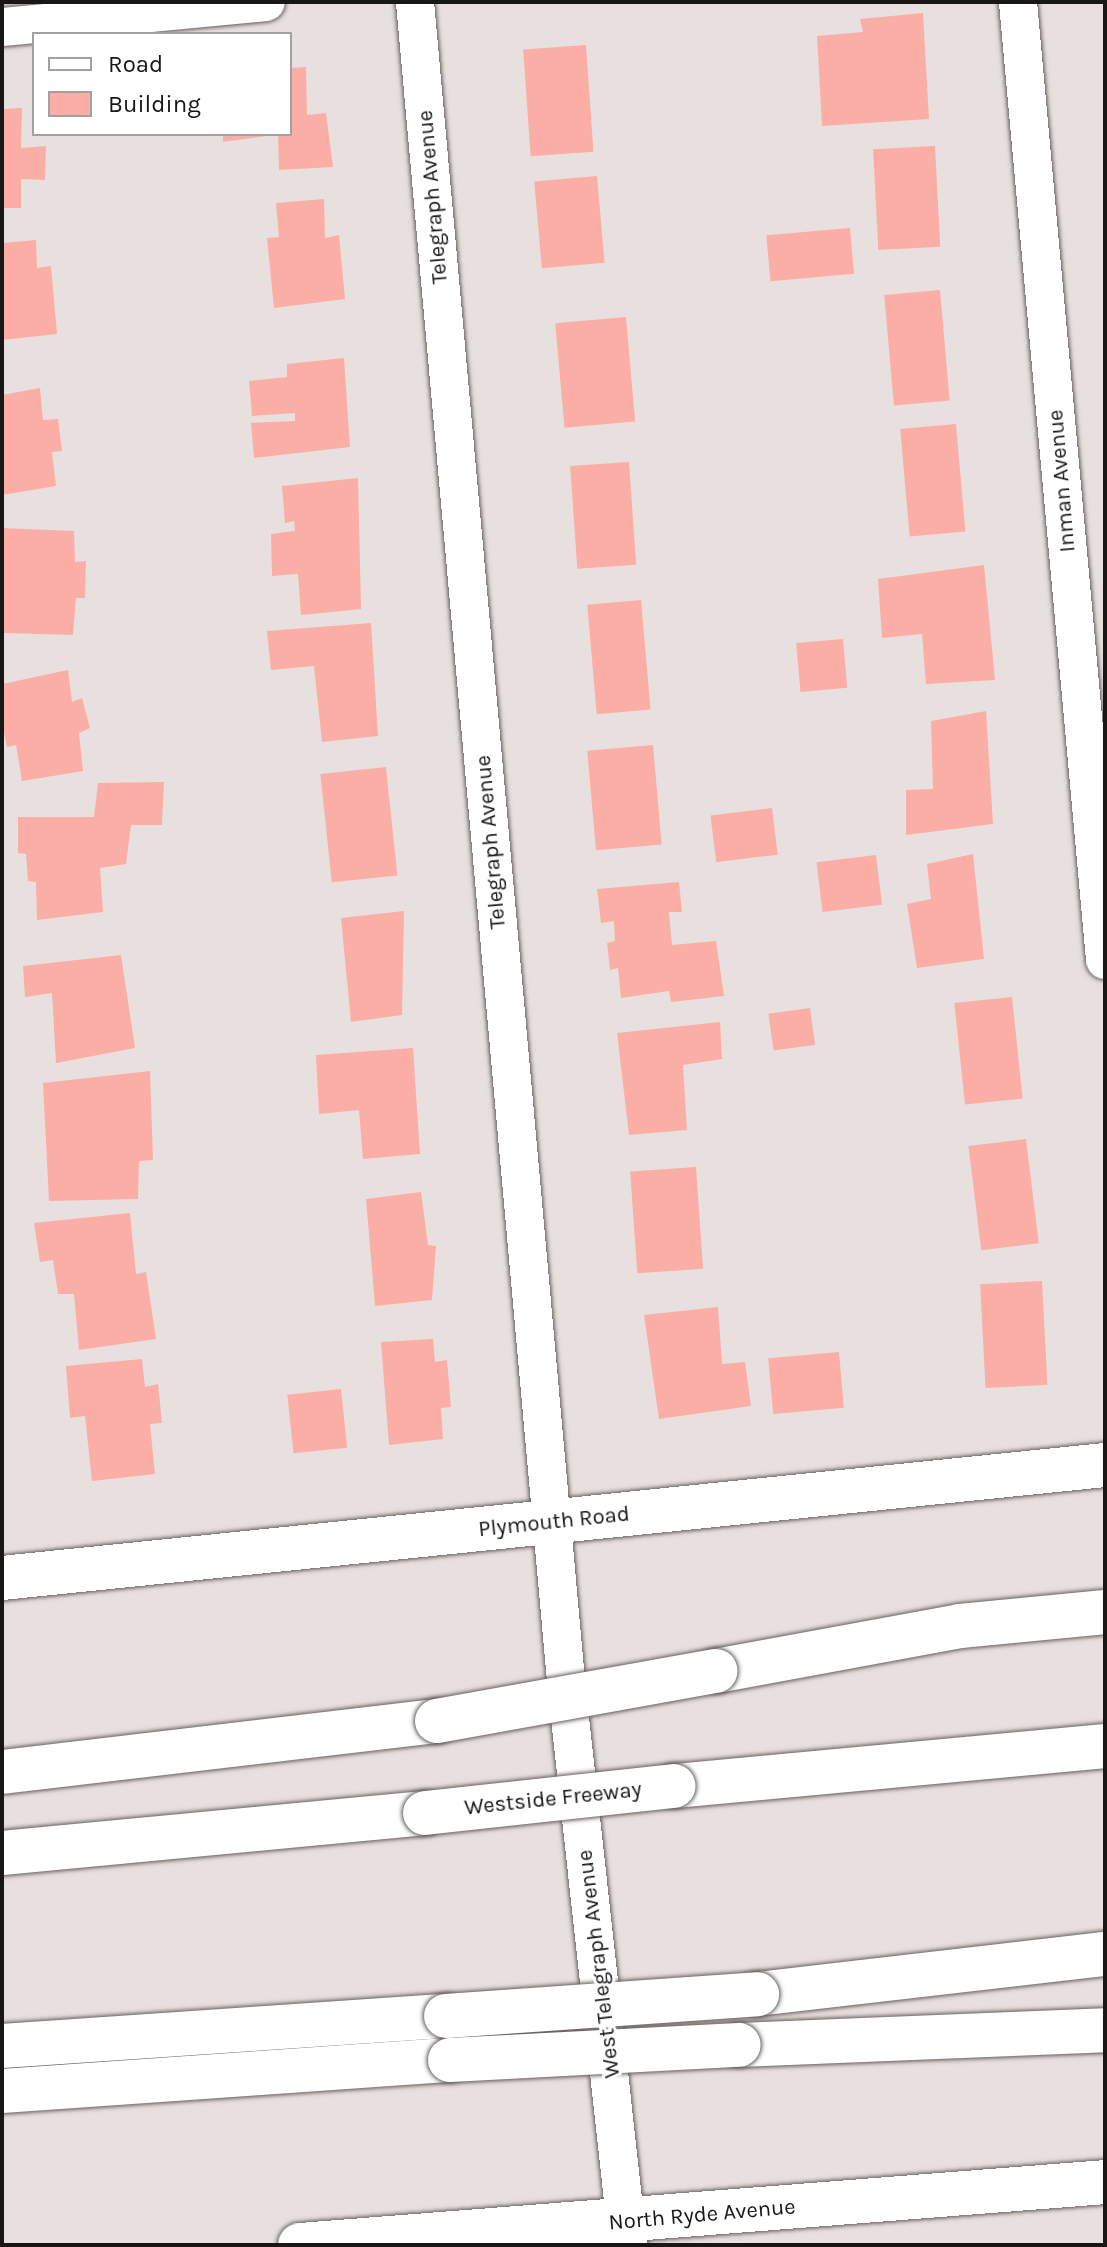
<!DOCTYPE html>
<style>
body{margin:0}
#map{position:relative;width:1107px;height:2247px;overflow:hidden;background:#e8e0df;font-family:Karla,sans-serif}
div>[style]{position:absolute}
.building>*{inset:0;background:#fbaea6;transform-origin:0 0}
.roads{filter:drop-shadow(0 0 2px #686160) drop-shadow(0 0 2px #686160)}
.minor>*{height:38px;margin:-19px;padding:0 19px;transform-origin:19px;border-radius:19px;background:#fff}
.tertiary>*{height:44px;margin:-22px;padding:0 22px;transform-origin:22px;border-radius:22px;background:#fff}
.motorway>*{height:44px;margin:-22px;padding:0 22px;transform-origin:22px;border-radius:22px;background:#fff}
.bridges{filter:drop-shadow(0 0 2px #686160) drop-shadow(0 0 2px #686160)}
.motorway-bridge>*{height:44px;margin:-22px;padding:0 22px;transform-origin:22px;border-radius:22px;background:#fff}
span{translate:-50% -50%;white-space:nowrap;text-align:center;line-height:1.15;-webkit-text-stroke:6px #fff;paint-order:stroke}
.street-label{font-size:22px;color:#191616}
.frame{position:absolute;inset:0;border:4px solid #191616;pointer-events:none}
.legend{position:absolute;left:32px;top:32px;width:260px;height:104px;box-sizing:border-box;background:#fff;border:2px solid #a3a2a2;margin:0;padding:10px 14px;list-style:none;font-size:24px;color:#191616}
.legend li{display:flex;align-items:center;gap:16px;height:40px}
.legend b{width:40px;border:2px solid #a3a2a2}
</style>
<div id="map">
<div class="building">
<div style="clip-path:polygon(923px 13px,929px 119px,822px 126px,817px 36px,863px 32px,860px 19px)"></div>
<div style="left:586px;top:45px;width:107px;height:63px;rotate:86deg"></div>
<div style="clip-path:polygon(306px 67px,307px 115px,326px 113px,333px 167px,279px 170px,278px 134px,290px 134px,290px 68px)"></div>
<div style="clip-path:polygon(22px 108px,21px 148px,46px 146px,45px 180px,21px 179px,21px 208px,2px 208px,2px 109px)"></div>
<div style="clip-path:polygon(223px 134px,267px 134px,267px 136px,223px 142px)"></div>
<div style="left:935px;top:146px;width:101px;height:62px;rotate:87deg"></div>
<div style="left:597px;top:176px;width:87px;height:63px;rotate:85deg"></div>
<div style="clip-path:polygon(324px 199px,325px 238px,339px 235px,345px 299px,274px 308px,267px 238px,279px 237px,276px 203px)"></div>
<div style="left:850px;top:228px;width:46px;height:84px;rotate:85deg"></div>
<div style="clip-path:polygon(36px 240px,37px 268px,51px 266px,57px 334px,2px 340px,2px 243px)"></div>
<div style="left:940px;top:290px;width:111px;height:56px;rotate:85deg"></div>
<div style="left:626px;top:317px;width:105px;height:71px;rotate:85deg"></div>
<div style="clip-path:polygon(344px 358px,350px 447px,254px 458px,251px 423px,295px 421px,295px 413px,252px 416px,249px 381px,287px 377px,287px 364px)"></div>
<div style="clip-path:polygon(40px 388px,43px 420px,58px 419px,62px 451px,52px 452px,56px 486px,2px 495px,2px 395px)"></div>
<div style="left:956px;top:424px;width:108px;height:56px;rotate:85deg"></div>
<div style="left:629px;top:462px;width:103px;height:59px;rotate:86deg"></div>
<div style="clip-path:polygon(358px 478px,361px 609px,301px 615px,298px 574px,272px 576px,271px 534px,295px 531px,294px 521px,285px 523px,282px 486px)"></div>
<div style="clip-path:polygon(2px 528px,74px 531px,75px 562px,86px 561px,85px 598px,76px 598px,73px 635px,4px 633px)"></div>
<div style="clip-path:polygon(984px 565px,995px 680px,926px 684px,922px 634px,882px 638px,878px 579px)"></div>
<div style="left:641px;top:600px;width:110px;height:54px;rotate:85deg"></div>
<div style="clip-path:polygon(371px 623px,378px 736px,322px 742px,314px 666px,271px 670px,267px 631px)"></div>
<div style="left:843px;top:639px;width:49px;height:47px;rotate:85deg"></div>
<div style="clip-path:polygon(68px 670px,72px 702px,82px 698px,90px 728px,79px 733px,83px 771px,22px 781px,16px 745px,7px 747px,2px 722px,2px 684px)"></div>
<div style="clip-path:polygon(986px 711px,993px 824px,906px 835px,906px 790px,933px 789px,931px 721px)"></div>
<div style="left:653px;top:745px;width:100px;height:66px;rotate:85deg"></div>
<div style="left:386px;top:767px;width:109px;height:66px;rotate:84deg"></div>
<div style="clip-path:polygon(164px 782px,162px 825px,131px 825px,126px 864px,100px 868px,103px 912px,37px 920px,36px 882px,28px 881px,26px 854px,18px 853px,18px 817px,94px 817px,98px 783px)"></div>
<div style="left:772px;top:808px;width:47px;height:62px;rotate:83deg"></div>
<div style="clip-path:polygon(973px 854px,984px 959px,917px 968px,907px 904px,931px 899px,927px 864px)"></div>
<div style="left:876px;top:855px;width:50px;height:60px;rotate:83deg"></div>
<div style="clip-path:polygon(679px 882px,682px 912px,669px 912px,672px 945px,716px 941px,724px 996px,671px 1002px,669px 991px,621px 998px,618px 968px,610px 970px,607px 943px,615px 941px,614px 921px,601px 923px,597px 889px)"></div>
<div style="clip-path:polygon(404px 911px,402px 1015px,351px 1022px,341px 918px)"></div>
<div style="clip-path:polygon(121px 955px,135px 1048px,56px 1063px,52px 993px,25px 997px,23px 966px)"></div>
<div style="left:1012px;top:997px;width:102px;height:58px;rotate:84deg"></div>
<div style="left:810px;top:1008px;width:37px;height:42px;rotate:82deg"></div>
<div style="clip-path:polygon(720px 1022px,722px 1059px,683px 1065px,687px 1130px,629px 1135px,617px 1033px)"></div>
<div style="clip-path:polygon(413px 1048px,420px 1154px,363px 1159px,359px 1110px,319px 1114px,316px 1055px)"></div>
<div style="clip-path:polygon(150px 1071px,153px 1160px,139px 1161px,138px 1199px,49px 1201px,43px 1083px)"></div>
<div style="left:1026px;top:1139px;width:105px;height:58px;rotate:83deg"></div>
<div style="left:696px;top:1167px;width:102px;height:66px;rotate:86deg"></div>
<div style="clip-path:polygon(421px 1192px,428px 1245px,436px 1246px,432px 1300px,375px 1306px,366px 1199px)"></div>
<div style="clip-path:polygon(130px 1213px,136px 1274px,146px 1272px,156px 1339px,79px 1350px,74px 1294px,58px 1294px,53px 1260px,40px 1262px,34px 1223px)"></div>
<div style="left:1042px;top:1281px;width:104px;height:62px;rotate:87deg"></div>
<div style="clip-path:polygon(718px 1307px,722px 1364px,745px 1362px,751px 1406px,659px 1419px,644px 1315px)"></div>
<div style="clip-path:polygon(433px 1339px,435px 1362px,447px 1360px,451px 1407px,441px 1408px,443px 1439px,389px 1445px,381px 1342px)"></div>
<div style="left:839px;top:1352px;width:56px;height:71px;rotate:85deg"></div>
<div style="clip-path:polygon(142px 1359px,145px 1387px,158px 1384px,162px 1423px,150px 1424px,155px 1474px,92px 1481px,85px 1416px,70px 1418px,66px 1366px)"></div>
<div style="left:341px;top:1389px;width:59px;height:54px;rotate:84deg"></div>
</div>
<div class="roads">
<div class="minor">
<div style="left:415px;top:2px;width:1687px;rotate:84.86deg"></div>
<div style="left:566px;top:1682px;width:566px;rotate:83.72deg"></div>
<div style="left:1018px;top:2px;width:962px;rotate:84.81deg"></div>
<div style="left:2px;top:27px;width:265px;rotate:-5.4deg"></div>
</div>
<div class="tertiary">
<div style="left:2px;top:1578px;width:1109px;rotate:-5.85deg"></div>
<div style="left:300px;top:2245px;width:807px;rotate:-4.47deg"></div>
</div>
<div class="motorway">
<div style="left:716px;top:1671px;width:248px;rotate:-10.4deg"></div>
<div style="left:960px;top:1626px;width:146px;rotate:-5.5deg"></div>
<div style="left:2px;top:1772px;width:438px;rotate:-6.7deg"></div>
<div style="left:674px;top:1786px;width:433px;rotate:-5.3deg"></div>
<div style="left:2px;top:1853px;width:425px;rotate:-5.4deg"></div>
<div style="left:757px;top:1994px;width:350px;rotate:-6.6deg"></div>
<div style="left:739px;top:2045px;width:366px;rotate:-2.3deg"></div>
<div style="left:2px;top:2046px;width:445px;rotate:-3.9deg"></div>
<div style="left:2px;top:2091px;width:449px;rotate:-4deg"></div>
</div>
</div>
<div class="bridges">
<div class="motorway-bridge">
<div style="left:437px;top:1721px;width:283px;rotate:-10.2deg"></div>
<div style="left:425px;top:1813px;width:250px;rotate:-6.2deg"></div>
<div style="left:446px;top:2016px;width:312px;rotate:-4deg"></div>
<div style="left:450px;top:2060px;width:289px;rotate:-3deg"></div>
</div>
</div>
<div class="street-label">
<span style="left:433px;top:197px;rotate:-95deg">Telegraph Avenue</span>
<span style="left:1062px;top:481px;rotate:-95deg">Inman Avenue</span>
<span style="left:491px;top:842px;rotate:-95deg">Telegraph Avenue</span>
<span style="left:554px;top:1522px;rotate:-6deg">Plymouth Road</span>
<span style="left:553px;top:1799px;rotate:-6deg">Westside Freeway</span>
<span style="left:599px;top:1964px;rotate:-97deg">West Telegraph Avenue</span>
<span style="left:702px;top:2215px;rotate:-5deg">North Ryde Avenue</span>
</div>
<div class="frame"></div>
<ul class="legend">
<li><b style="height:10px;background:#fff"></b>Road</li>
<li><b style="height:22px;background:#fbaea6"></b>Building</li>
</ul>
</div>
